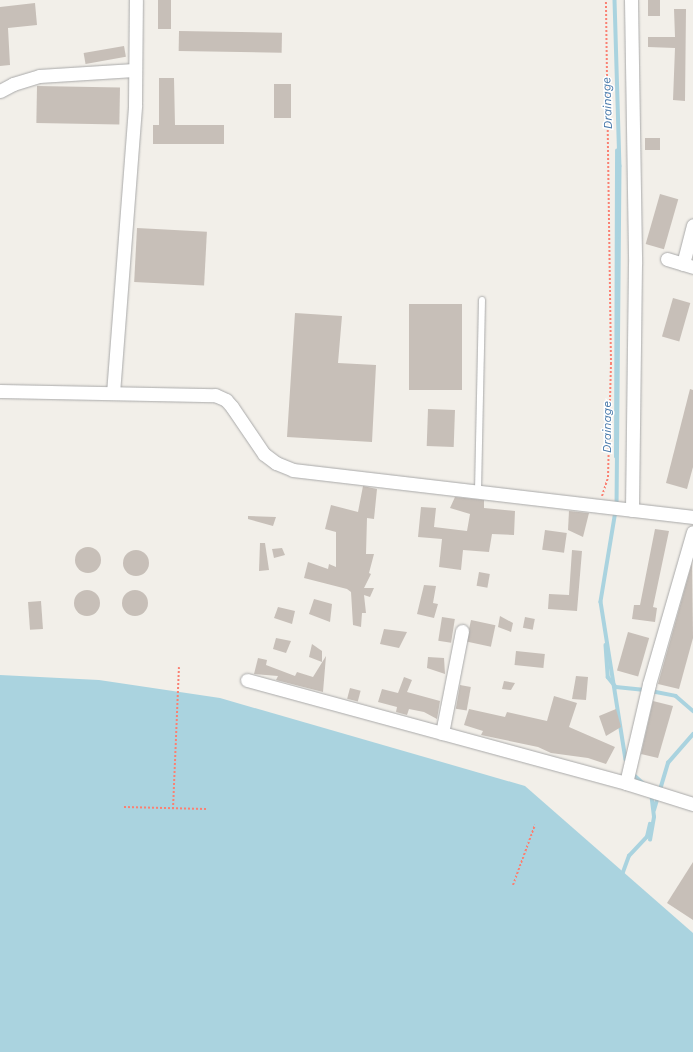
<!DOCTYPE html>
<style>
body{margin:0}
#map{position:relative;width:693px;height:1052px;overflow:hidden;background:#f2efe9;font-family:"Work Sans",sans-serif}
div>[style]{position:absolute}
.water>*{inset:0;background:#aad3df}
.stream>*{height:3.5px;margin:-1.75px;padding:0 1.75px;transform-origin:1.75px;border-radius:1.75px;background:#aad3df}
.building>*{inset:0;background:#c7bfb8;transform-origin:0 0}
.round{border-radius:50%}
.path>*{height:2px;margin-top:-1px;transform-origin:0;background:repeating-linear-gradient(90deg,#fa8072 0 2px,transparent 0 4px)}
.roads{filter:drop-shadow(0 0 1px #a9a9a9) drop-shadow(0 0 1px #a9a9a9)}
.service>*{height:6px;margin:-3px;padding:0 3px;transform-origin:3px;border-radius:3px;background:#fff}
.minor>*{height:13px;margin:-6.5px;padding:0 6.5px;transform-origin:6.5px;border-radius:6.5px;background:#fff}
span{translate:-50% -50%;white-space:nowrap;text-align:center;line-height:1.15;-webkit-text-stroke:3px #fff;paint-order:stroke}
.water-label{font-size:12px;color:#4a7aab;font-style:italic}
</style>
<div id="map">
<div class="water">
<div style="clip-path:polygon(0 675px,99px 680px,220px 698px,525px 786px,693px 933px,693px 1052px,0 1052px)"></div>
</div>
<div class="stream">
<div style="left:615px;top:0;width:166px;rotate:88.3deg"></div>
<div style="left:620px;top:166px;width:339px;rotate:90.5deg"></div>
<div style="left:616px;top:457px;width:306px;rotate:-89.8deg"></div>
<div style="left:616px;top:511px;width:92px;rotate:99.4deg"></div>
<div style="left:601px;top:602px;width:159px;rotate:81deg"></div>
<div style="left:606px;top:645px;width:32px;rotate:86deg"></div>
<div style="left:608px;top:677px;width:13px;rotate:51deg"></div>
<div style="left:616px;top:687px;width:29px;rotate:6deg"></div>
<div style="left:651px;top:691px;width:25px;rotate:11deg"></div>
<div style="left:676px;top:696px;width:23px;rotate:41deg"></div>
<div style="left:631px;top:772px;width:18px;rotate:43deg"></div>
<div style="left:654px;top:810px;width:49px;rotate:-73.4deg"></div>
<div style="left:668px;top:763px;width:38px;rotate:-49deg"></div>
<div style="left:650px;top:840px;width:23px;rotate:-80deg"></div>
<div style="left:654px;top:817px;width:24px;rotate:-97deg"></div>
<div style="left:622px;top:875px;width:20px;rotate:-70deg"></div>
<div style="left:629px;top:856px;width:26px;rotate:-47deg"></div>
<div style="left:647px;top:837px;width:13px;rotate:-77deg"></div>
</div>
<div class="building">
<div style="left:158px;top:0;width:13px;height:29px"></div>
<div style="left:648px;top:0;width:12px;height:16px"></div>
<div style="clip-path:polygon(35px 3px,37px 25px,8px 28px,10px 65px,0 66px,0 7px)"></div>
<div style="clip-path:polygon(674px 9px,686px 9px,685px 101px,673px 100px,675px 48px,648px 47px,648px 37px,675px 37px)"></div>
<div style="left:179px;top:31px;width:103px;height:20px;rotate:1deg"></div>
<div style="left:124px;top:46px;width:11px;height:41px;rotate:80deg"></div>
<div style="clip-path:polygon(159px 78px,174px 78px,175px 125px,224px 125px,224px 144px,153px 144px,153px 125px,159px 125px)"></div>
<div style="left:274px;top:84px;width:17px;height:34px"></div>
<div style="left:37px;top:86px;width:83px;height:37px;rotate:1deg"></div>
<div style="left:645px;top:138px;width:15px;height:12px"></div>
<div style="left:660px;top:194px;width:19px;height:52px;rotate:16deg"></div>
<div style="left:137px;top:228px;width:70px;height:54px;rotate:3deg"></div>
<div style="left:673px;top:298px;width:18px;height:40px;rotate:16deg"></div>
<div style="left:409px;top:304px;width:53px;height:86px"></div>
<div style="clip-path:polygon(295px 313px,342px 316px,338px 363px,376px 365px,372px 442px,287px 437px)"></div>
<div style="clip-path:polygon(690px 389px,693px 390px,693px 467px,687px 489px,666px 483px)"></div>
<div style="left:428px;top:409px;width:27px;height:37px;rotate:2deg"></div>
<div style="clip-path:polygon(363px 486px,377px 489px,374px 519px,367px 518px,366px 554px,374px 554px,369px 573px,371px 574px,364px 588px,374px 588px,370px 597px,364px 595px,366px 613px,362px 613px,361px 627px,353px 625px,351px 592px,347px 589px,304px 578px,308px 562px,328px 569px,329px 564px,336px 567px,336px 532px,325px 529px,331px 505px,358px 512px)"></div>
<div style="clip-path:polygon(455px 497px,484px 500px,484px 508px,515px 511px,514px 535px,492px 534px,489px 552px,463px 550px,461px 570px,439px 567px,442px 539px,418px 537px,421px 507px,436px 508px,434px 527px,467px 531px,470px 514px,450px 508px)"></div>
<div style="clip-path:polygon(569px 511px,589px 513px,583px 537px,568px 530px)"></div>
<div style="clip-path:polygon(248px 516px,276px 517px,273px 526px,248px 519px)"></div>
<div style="clip-path:polygon(655px 529px,669px 531px,653px 607px,657px 608px,655px 622px,632px 619px,634px 605px,640px 605px)"></div>
<div style="left:545px;top:530px;width:22px;height:20px;rotate:8deg"></div>
<div style="clip-path:polygon(260px 543px,265px 543px,269px 570px,259px 571px)"></div>
<div class="round" style="left:75px;top:547px;width:26px;height:26px"></div>
<div style="clip-path:polygon(282px 548px,285px 555px,274px 558px,272px 549px)"></div>
<div style="clip-path:polygon(572px 550px,582px 551px,577px 611px,548px 609px,549px 594px,569px 595px)"></div>
<div class="round" style="left:123px;top:550px;width:26px;height:26px"></div>
<div style="clip-path:polygon(692px 563px,693px 638px,679px 689px,658px 684px)"></div>
<div style="left:479px;top:572px;width:11px;height:14px;rotate:10deg"></div>
<div style="clip-path:polygon(424px 585px,436px 586px,433px 603px,438px 604px,434px 618px,417px 614px)"></div>
<div class="round" style="left:74px;top:590px;width:26px;height:26px"></div>
<div class="round" style="left:122px;top:590px;width:26px;height:26px"></div>
<div style="clip-path:polygon(314px 599px,332px 604px,330px 622px,309px 614px)"></div>
<div style="left:41px;top:601px;width:28px;height:13px;rotate:86deg"></div>
<div style="clip-path:polygon(278px 607px,295px 611px,292px 624px,274px 618px)"></div>
<div style="clip-path:polygon(500px 616px,513px 623px,511px 632px,498px 627px)"></div>
<div style="left:442px;top:617px;width:13px;height:24px;rotate:9deg"></div>
<div style="left:525px;top:617px;width:10px;height:11px;rotate:11deg"></div>
<div style="left:471px;top:620px;width:25px;height:22px;rotate:12deg"></div>
<div style="clip-path:polygon(384px 629px,407px 632px,399px 648px,380px 644px)"></div>
<div style="left:628px;top:632px;width:22px;height:40px;rotate:16deg"></div>
<div style="clip-path:polygon(276px 638px,291px 641px,286px 653px,273px 649px)"></div>
<div style="clip-path:polygon(312px 644px,322px 651px,322px 662px,309px 657px)"></div>
<div style="left:516px;top:651px;width:29px;height:14px;rotate:6deg"></div>
<div style="clip-path:polygon(326px 656px,323px 692px,276px 680px,278px 676px,254px 674px,258px 658px,267px 660px,266px 665px,295px 676px,297px 672px,313px 677px)"></div>
<div style="clip-path:polygon(428px 657px,444px 658px,445px 674px,427px 668px)"></div>
<div style="clip-path:polygon(576px 676px,588px 677px,586px 700px,572px 699px)"></div>
<div style="clip-path:polygon(404px 677px,412px 680px,407px 692px,440px 701px,437px 719px,424px 712px,409px 709px,407px 715px,396px 712px,397px 707px,378px 702px,382px 689px,398px 693px)"></div>
<div style="clip-path:polygon(504px 681px,515px 683px,511px 690px,502px 689px)"></div>
<div style="left:460px;top:685px;width:11px;height:24px;rotate:10deg"></div>
<div style="left:350px;top:688px;width:11px;height:11px;rotate:15deg"></div>
<div style="clip-path:polygon(554px 696px,577px 703px,569px 727px,615px 747px,606px 764px,588px 758px,551px 753px,538px 747px,481px 735px,483px 731px,464px 725px,469px 709px,505px 717px,507px 712px,547px 721px)"></div>
<div style="clip-path:polygon(653px 701px,673px 706px,658px 758px,641px 754px)"></div>
<div style="clip-path:polygon(616px 709px,621px 727px,606px 736px,599px 716px)"></div>
<div style="clip-path:polygon(693px 862px,693px 920px,667px 903px)"></div>
</div>
<div class="path">
<div style="left:602px;top:496px;width:20px;rotate:-72deg"></div>
<div style="left:608px;top:477px;width:113px;rotate:-88.5deg"></div>
<div style="left:611px;top:364px;width:364px;rotate:-90.8deg"></div>
<div style="left:124px;top:807px;width:82px;rotate:1.4deg"></div>
<div style="left:173px;top:809px;width:142px;rotate:-87.6deg"></div>
<div style="left:513px;top:885px;width:64px;rotate:-69.9deg"></div>
</div>
<div class="roads">
<div class="service">
<div style="left:478px;top:491px;width:191px;rotate:-88.8deg"></div>
</div>
<div class="minor">
<div style="left:631px;top:0;width:264px;rotate:89.1deg"></div>
<div style="left:635px;top:264px;width:246px;rotate:90.7deg"></div>
<div style="left:0;top:91px;width:15px;rotate:-28deg"></div>
<div style="left:13px;top:84px;width:27px;rotate:-17deg"></div>
<div style="left:39px;top:76px;width:95px;rotate:-3.6deg"></div>
<div style="left:667px;top:259px;width:27px;rotate:17deg"></div>
<div style="left:683px;top:264px;width:40px;rotate:-75.6deg"></div>
<div style="left:0;top:391px;width:215px;rotate:1.1deg"></div>
<div style="left:215px;top:395px;width:12px;rotate:24deg"></div>
<div style="left:226px;top:400px;width:9px;rotate:49deg"></div>
<div style="left:232px;top:407px;width:57px;rotate:55.8deg"></div>
<div style="left:264px;top:454px;width:15px;rotate:37deg"></div>
<div style="left:276px;top:463px;width:18px;rotate:22deg"></div>
<div style="left:293px;top:470px;width:403px;rotate:6.7deg"></div>
<div style="left:113px;top:393px;width:289px;rotate:-85.6deg"></div>
<div style="left:135px;top:105px;width:105px;rotate:-89.5deg"></div>
<div style="left:247px;top:680px;width:393px;rotate:15.2deg"></div>
<div style="left:626px;top:783px;width:70px;rotate:17.4deg"></div>
<div style="left:442px;top:733px;width:104px;rotate:-78.9deg"></div>
<div style="left:626px;top:783px;width:102px;rotate:-76.9deg"></div>
<div style="left:649px;top:684px;width:158px;rotate:-73.9deg"></div>
</div>
</div>
<div class="water-label">
<span style="left:608px;top:103px;rotate:-92deg">Drainage</span>
<span style="left:608px;top:427px;rotate:-90deg">Drainage</span>
</div>
</div>
